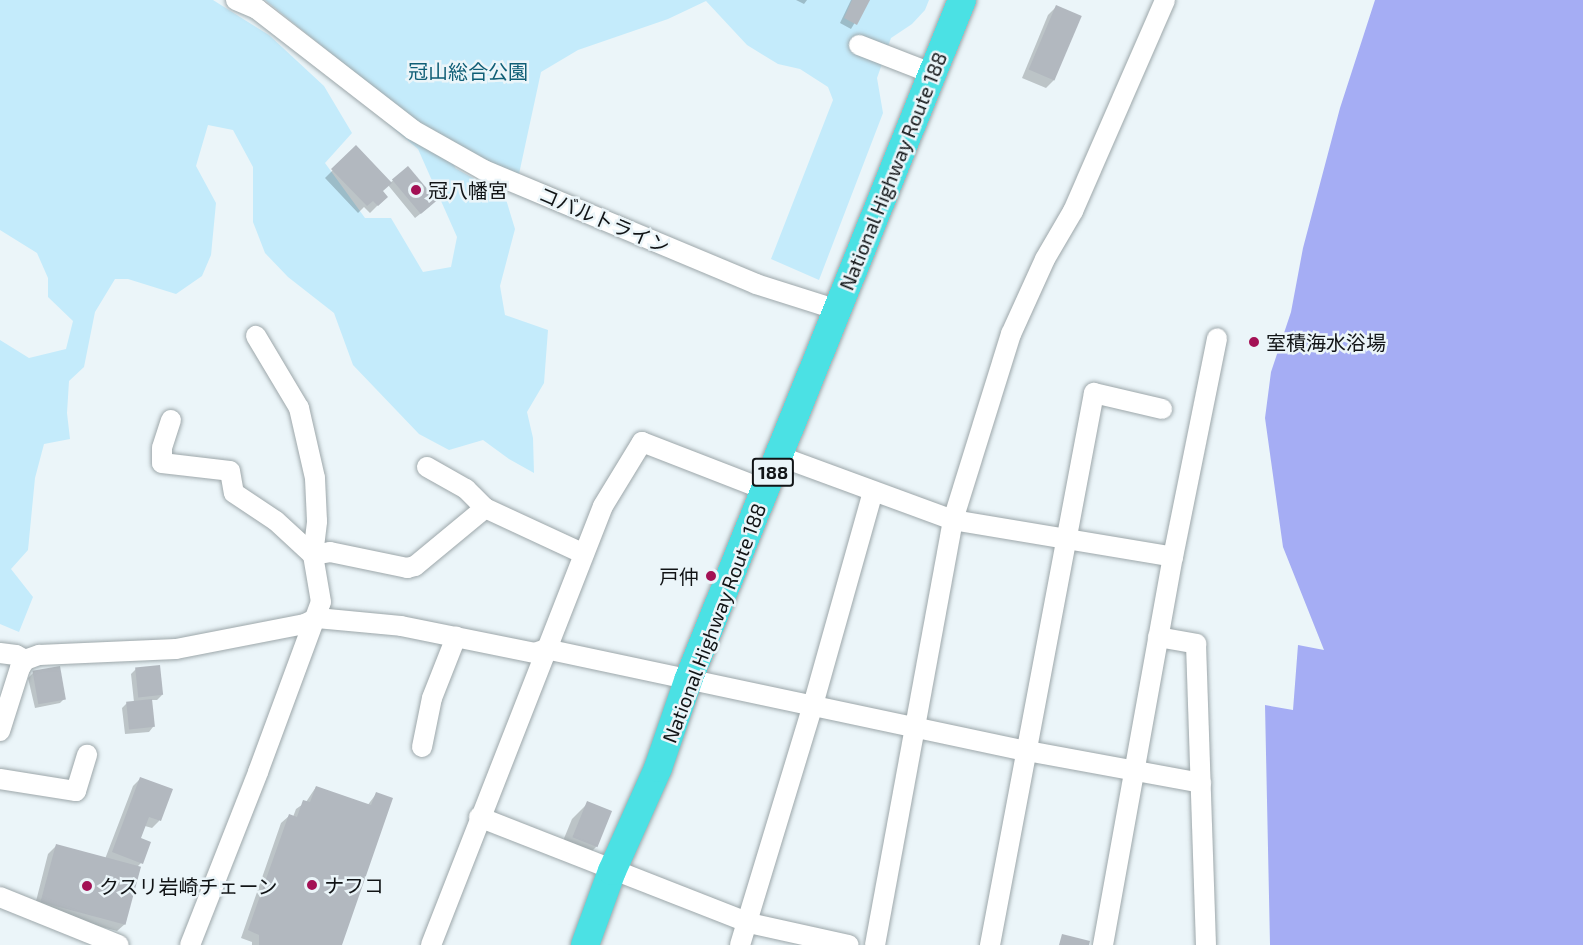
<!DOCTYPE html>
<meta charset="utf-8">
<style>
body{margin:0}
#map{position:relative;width:1583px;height:945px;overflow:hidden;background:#ebf5f9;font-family:"Exo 2","Noto Sans JP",sans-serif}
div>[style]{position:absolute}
.green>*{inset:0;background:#c4ebfb}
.water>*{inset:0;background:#a5adf4}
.shadow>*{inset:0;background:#0003}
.building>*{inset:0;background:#b2b8bf;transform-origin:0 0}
.roads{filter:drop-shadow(0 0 2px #9da7aa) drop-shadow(0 0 2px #9da7aa)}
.minor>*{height:20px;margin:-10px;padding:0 10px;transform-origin:10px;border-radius:10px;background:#fff}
.highway>*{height:28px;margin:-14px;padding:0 14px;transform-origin:14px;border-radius:14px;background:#4be1e4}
.dots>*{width:16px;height:16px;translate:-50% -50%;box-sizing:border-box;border:3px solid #ebf5f9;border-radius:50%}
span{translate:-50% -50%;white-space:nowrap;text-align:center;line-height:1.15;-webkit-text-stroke:5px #ebf5f9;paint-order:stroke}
.shield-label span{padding:2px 4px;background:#ebf5f9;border:2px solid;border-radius:4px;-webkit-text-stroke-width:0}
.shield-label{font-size:18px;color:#111416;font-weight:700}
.park-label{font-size:20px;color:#0f5e76}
.street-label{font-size:20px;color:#111416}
.poi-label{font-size:20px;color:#111416}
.left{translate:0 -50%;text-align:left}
.right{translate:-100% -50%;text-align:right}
</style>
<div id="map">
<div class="green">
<div style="clip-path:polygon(0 0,213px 0,269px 35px,324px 86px,352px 133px,325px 163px,365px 218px,391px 218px,423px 272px,451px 267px,457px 237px,418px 149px,388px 124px,380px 93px,265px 0,929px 0,925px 10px,912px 24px,891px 38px,877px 78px,883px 113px,819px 280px,771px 259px,833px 100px,828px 87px,800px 69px,778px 64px,747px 45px,706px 1px,668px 19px,578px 50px,541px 72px,519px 174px,490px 164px,450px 142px,455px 168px,505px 196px,515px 229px,500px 286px,505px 315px,548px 330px,544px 383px,527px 412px,533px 438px,534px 473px,509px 459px,483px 440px,449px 450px,419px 434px,353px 365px,334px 313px,288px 277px,265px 253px,253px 222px,253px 167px,233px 130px,208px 125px,196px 166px,216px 203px,211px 255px,202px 276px,176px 294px,128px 279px,115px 279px,95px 312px,84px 367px,69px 381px,67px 413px,70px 439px,44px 444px,35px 478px,28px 550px,11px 569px,33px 597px,19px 632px,0 624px,0 340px,29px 358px,66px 349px,73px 321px,48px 297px,48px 278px,37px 253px,0 230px)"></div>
</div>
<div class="water">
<div style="clip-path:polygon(1375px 0,1583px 0,1583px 945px,1270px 945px,1265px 705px,1293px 710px,1298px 645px,1324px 650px,1283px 547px,1265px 418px,1271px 372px,1291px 312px,1303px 248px,1340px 108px)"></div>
</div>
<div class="shadow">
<div style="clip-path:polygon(796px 0,807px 0,804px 4px)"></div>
<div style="clip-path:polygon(851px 0,868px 0,851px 29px,840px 23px)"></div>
<div style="clip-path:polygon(1056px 7px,1054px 80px,1046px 88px,1022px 78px,1048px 15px)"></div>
<div style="clip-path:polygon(356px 147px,390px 183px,408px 168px,430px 206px,415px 218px,388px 185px,381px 192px,386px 197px,370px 213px,364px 207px,358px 213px,325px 178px)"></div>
<div style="clip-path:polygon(136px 669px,162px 695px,157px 700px,151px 700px,153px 727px,149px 732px,125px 734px,122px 708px,127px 703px,134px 702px,131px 674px)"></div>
<div style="clip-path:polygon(33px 673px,65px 698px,60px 703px,35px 708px,28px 678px)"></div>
<div style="clip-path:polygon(141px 778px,171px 790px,159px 821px,152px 828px,145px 826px,139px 839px,141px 863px,137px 867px,139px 868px,125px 924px,117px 931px,34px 909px,48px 854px,56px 846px,105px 859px,133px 786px)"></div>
<div style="clip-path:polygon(316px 787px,367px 806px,376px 794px,340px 945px,252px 945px,252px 942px,241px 938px,281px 823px,289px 816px,293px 817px,296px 809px,306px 802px)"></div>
<div style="clip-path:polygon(588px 803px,596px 847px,581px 862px,558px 853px,572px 819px)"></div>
</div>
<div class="building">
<div style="clip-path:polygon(852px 0,870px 0,857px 25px,844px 18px)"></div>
<div style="left:1056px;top:5px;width:28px;height:70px;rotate:23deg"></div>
<div style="clip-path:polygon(356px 145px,392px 183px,383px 191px,388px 197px,378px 206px,373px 201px,367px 206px,331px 169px)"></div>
<div style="left:408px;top:166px;width:45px;height:21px;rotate:50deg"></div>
<div style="left:160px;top:665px;width:30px;height:25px;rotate:84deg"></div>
<div style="left:60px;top:666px;width:34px;height:28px;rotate:80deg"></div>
<div style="left:152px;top:699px;width:28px;height:26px;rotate:84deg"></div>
<div style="clip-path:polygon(140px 777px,173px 789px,161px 821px,149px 817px,141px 838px,151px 842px,143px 864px,112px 852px)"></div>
<div style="clip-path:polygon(316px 786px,371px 805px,376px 792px,393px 798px,342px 945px,259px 945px,259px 935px,248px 930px,289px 814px,297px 817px,303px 800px,310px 802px)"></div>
<div style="left:587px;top:801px;width:27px;height:39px;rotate:22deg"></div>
<div style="left:56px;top:844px;width:88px;height:60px;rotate:15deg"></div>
<div style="clip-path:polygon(1062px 934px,1090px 941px,1089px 945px,1059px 945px)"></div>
</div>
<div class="roads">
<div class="minor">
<div style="left:236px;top:0;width:23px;rotate:23deg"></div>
<div style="left:257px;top:9px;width:197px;rotate:37.8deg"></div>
<div style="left:413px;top:130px;width:81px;rotate:29.4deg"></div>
<div style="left:484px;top:170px;width:295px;rotate:22.7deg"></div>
<div style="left:756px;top:284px;width:86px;rotate:17.6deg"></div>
<div style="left:859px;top:45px;width:77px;rotate:21.3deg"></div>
<div style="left:171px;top:420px;width:29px;rotate:108deg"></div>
<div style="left:162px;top:448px;width:15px;rotate:90deg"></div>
<div style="left:162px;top:463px;width:68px;rotate:6.7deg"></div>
<div style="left:230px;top:471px;width:22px;rotate:80deg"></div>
<div style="left:234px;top:493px;width:50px;rotate:33.7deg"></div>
<div style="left:276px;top:521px;width:50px;rotate:42.6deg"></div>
<div style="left:313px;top:555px;width:17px;rotate:-10deg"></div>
<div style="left:330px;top:552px;width:79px;rotate:11.7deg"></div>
<div style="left:407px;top:568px;width:8px;rotate:-14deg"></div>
<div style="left:415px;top:566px;width:91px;rotate:-39.6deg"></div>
<div style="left:779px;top:456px;width:185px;rotate:20.2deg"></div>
<div style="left:953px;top:520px;width:223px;rotate:9.5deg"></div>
<div style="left:427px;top:467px;width:45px;rotate:29.4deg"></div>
<div style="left:466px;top:489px;width:27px;rotate:45deg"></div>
<div style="left:485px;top:508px;width:109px;rotate:24.9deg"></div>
<div style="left:1158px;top:637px;width:39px;rotate:10deg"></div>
<div style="left:1196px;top:644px;width:301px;rotate:88.1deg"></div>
<div style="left:0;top:653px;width:16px;rotate:7deg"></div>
<div style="left:16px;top:655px;width:10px;rotate:29deg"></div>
<div style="left:0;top:731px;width:66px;rotate:-72.4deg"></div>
<div style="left:20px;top:668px;width:9px;rotate:-58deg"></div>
<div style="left:25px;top:660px;width:15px;rotate:-20deg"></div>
<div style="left:39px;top:655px;width:137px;rotate:-2.5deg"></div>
<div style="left:176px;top:649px;width:131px;rotate:-11deg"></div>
<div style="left:305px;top:624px;width:13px;rotate:-27deg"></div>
<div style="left:317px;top:618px;width:84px;rotate:5.4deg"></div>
<div style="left:401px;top:626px;width:137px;rotate:11.4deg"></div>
<div style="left:535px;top:653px;width:12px;rotate:-20deg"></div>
<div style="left:546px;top:649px;width:492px;rotate:12deg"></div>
<div style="left:1027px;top:751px;width:177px;rotate:10.4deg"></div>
<div style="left:422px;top:747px;width:50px;rotate:-78.5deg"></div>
<div style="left:432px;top:698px;width:66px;rotate:-68.5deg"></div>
<div style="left:0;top:779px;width:77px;rotate:9deg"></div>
<div style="left:76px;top:791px;width:38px;rotate:-73deg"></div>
<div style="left:479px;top:817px;width:290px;rotate:21.4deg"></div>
<div style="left:749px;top:923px;width:102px;rotate:12.4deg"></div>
<div style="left:0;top:897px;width:128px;rotate:22deg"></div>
<div style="left:190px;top:945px;width:186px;rotate:-68.5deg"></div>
<div style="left:258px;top:772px;width:181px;rotate:-69.7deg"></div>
<div style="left:321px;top:602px;width:48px;rotate:-99.7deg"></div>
<div style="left:313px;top:555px;width:34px;rotate:-83deg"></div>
<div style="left:317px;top:521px;width:43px;rotate:-92.7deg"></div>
<div style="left:315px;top:478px;width:72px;rotate:-102.9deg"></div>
<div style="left:299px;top:408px;width:84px;rotate:-120.8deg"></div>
<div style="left:431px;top:945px;width:471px;rotate:-68.6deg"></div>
<div style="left:603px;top:506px;width:75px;rotate:-58.6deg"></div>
<div style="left:642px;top:442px;width:133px;rotate:21.2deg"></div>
<div style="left:740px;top:945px;width:251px;rotate:-73.1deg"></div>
<div style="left:813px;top:705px;width:221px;rotate:-74.3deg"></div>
<div style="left:875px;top:945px;width:432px;rotate:-79.6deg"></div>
<div style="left:953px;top:520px;width:195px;rotate:-72.7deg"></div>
<div style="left:1011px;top:334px;width:82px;rotate:-65.6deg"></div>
<div style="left:1045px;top:259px;width:56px;rotate:-59.7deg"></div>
<div style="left:1073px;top:211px;width:230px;rotate:-66.4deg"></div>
<div style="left:990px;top:945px;width:562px;rotate:-79.33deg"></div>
<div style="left:1094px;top:393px;width:70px;rotate:13.2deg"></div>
<div style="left:1103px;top:945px;width:394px;rotate:-79.8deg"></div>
<div style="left:1173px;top:557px;width:223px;rotate:-78.6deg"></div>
</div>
<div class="highway">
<div style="left:585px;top:945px;width:79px;rotate:-70deg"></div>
<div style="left:612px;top:871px;width:113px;rotate:-65.9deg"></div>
<div style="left:658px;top:768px;width:95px;rotate:-71deg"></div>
<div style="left:689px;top:678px;width:731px;rotate:-68.07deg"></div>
</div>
</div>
<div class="dots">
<div style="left:416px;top:190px;background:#a31155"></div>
<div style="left:1254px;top:342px;background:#a31155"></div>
<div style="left:711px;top:576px;background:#a31155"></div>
<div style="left:312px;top:885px;background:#a31155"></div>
<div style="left:87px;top:886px;background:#a31155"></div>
</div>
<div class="shield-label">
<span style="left:773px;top:472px">188</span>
</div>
<div class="park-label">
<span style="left:468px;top:71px">冠山総合公園</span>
</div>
<div class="street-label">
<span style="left:893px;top:171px;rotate:-68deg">National Highway Route 188</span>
<span style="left:604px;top:220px;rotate:23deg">コバルトライン</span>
<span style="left:714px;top:623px;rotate:-69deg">National Highway Route 188</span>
</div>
<div class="poi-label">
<span class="left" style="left:428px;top:190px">冠八幡宮</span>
<span class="left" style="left:1266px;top:342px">室積海水浴場</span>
<span class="right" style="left:699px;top:576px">戸仲</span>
<span class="left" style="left:324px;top:885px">ナフコ</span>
<span class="left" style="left:99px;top:886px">クスリ岩崎チェーン</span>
</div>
</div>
